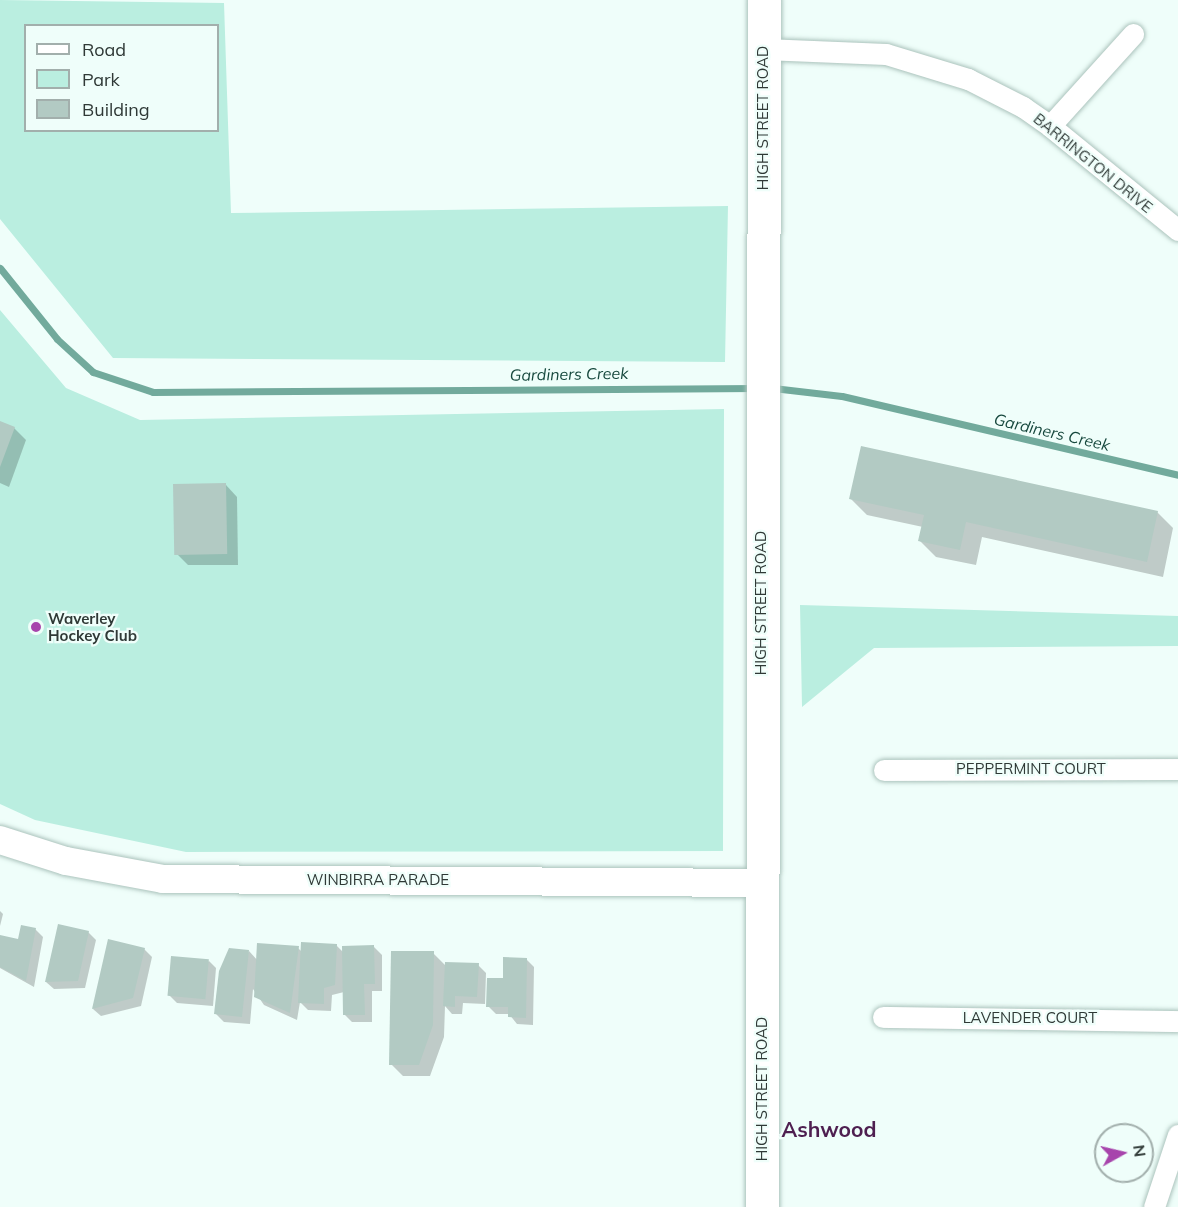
<!DOCTYPE html>
<style>
body{margin:0}
#map{position:relative;width:1178px;height:1207px;overflow:hidden;background:#effefa;font-family:Mulish,sans-serif}
div>[style]{position:absolute}
.green>*{inset:0;background:#baeee0}
.shadow>*{inset:0;background:#0003}
.stream>*{height:7px;margin:-3.5px;padding:0 3.5px;transform-origin:3.5px;border-radius:3.5px;background:#72aa9c}
.building>*{inset:0;background:#b2cac3;transform-origin:0 0}
.roads{filter:drop-shadow(0 0 2px #abc3bc) drop-shadow(0 0 2px #abc3bc)}
.street>*{height:21px;margin:-10.5px;padding:0 10.5px;transform-origin:10.5px;border-radius:10.5px;background:#fff}
.secondary>*{height:28px;margin:-14px;padding:0 14px;transform-origin:14px;border-radius:14px;background:#fff}
.primary>*{height:33px;margin:-16.5px;padding:0 16.5px;transform-origin:16.5px;border-radius:16.5px;background:#fff}
.dots>*{width:16px;height:16px;translate:-50% -50%;box-sizing:border-box;border:3px solid #effefa;border-radius:50%}
span{translate:-50% -50%;white-space:nowrap;text-align:center;line-height:1.15;-webkit-text-stroke:4.5px #effefa;paint-order:stroke}
.street-label{font-size:15px;color:#2f3936}
.poi-label{font-size:15px;color:#2f3936;font-weight:700}
.left{translate:0 -50%;text-align:left}
.water-label{font-size:16px;color:#16483d;font-style:italic}
.district-label{font-size:21px;color:#4e1f50;font-weight:700}
.legend{position:absolute;left:24px;top:24px;width:195px;height:108px;box-sizing:border-box;background:#effefa;border:2px solid #a2afac;margin:0;padding:8px 10px;list-style:none;font-size:18px;color:#2f3936}
.legend li{display:flex;align-items:center;gap:12px;height:30px}
.legend b{width:30px;border:2px solid #a2afac}
.north{position:absolute;left:1094px;top:1123px;width:60px;height:60px;box-sizing:border-box;background:#effefa;border:2px solid #a2afac;border-radius:50%;rotate:82deg;font-size:16px;font-weight:700;line-height:24px;text-align:center;color:#2f3936}
.north::after{content:'';display:block;margin:auto;width:21px;height:27px;background:#a745ac;clip-path:polygon(50% 0,100% 100%,50% 72%,0 100%)}
</style>
<div id="map">
<div class="green">
<div style="clip-path:polygon(evenodd,0 0,224px 3px,231px 213px,728px 206px,725px 362px,113px 358px,0 219px,0 0,26px 26px,218px 26px,218px 130px,26px 130px,26px 26px)"></div>
<div style="clip-path:polygon(0 310px,66px 388px,140px 420px,724px 409px,723px 851px,186px 852px,35px 820px,0 804px)"></div>
<div style="clip-path:polygon(800px 605px,1178px 616px,1178px 646px,874px 648px,802px 707px)"></div>
</div>
<div class="shadow">
<div style="clip-path:polygon(0 423px,14px 428px,26px 440px,9px 487px,0 483px)"></div>
<div style="clip-path:polygon(226px 485px,237px 497px,238px 565px,188px 565px,176px 553px)"></div>
<div style="clip-path:polygon(851px 499px,1157px 512px,1173px 528px,1163px 577px,982px 537px,976px 565px,936px 557px,920px 541px,923px 527px,867px 515px)"></div>
<div style="clip-path:polygon(0 911px,3px 914px,0 926px)"></div>
<div style="clip-path:polygon(35px 929px,43px 937px,34px 987px,0 968px,0 937px,20px 940px)"></div>
<div style="clip-path:polygon(88px 932px,96px 940px,85px 988px,54px 989px,46px 982px)"></div>
<div style="clip-path:polygon(109px 941px,144px 949px,152px 957px,141px 1006px,101px 1016px,93px 1009px)"></div>
<div style="clip-path:polygon(336px 945px,343px 952px,374px 947px,382px 955px,382px 991px,372px 991px,372px 1022px,352px 1022px,344px 1014px,344px 992px,332px 995px,331px 1011px,308px 1010px,300px 1002px,297px 1020px,264px 1005px,253px 989px,250px 1024px,224px 1022px,216px 1014px,249px 951px,258px 961px,298px 948px,302px 952px)"></div>
<div style="clip-path:polygon(433px 953px,446px 966px,478px 965px,486px 973px,485px 1004px,463px 1003px,462px 1014px,452px 1014px,445px 1006px,444px 1037px,430px 1076px,403px 1076px,391px 1064px)"></div>
<div style="clip-path:polygon(526px 959px,534px 967px,533px 1025px,517px 1024px,509px 1014px,496px 1014px,488px 1006px,504px 979px)"></div>
<div style="clip-path:polygon(209px 961px,216px 968px,213px 1006px,177px 1003px,169px 995px)"></div>
</div>
<div class="stream">
<div style="left:0;top:268px;width:91px;rotate:51.2deg"></div>
<div style="left:57px;top:339px;width:49px;rotate:42.5deg"></div>
<div style="left:93px;top:372px;width:63px;rotate:18.4deg"></div>
<div style="left:153px;top:392px;width:603px;rotate:-0.38deg"></div>
<div style="left:773px;top:388px;width:69px;rotate:6.6deg"></div>
<div style="left:842px;top:396px;width:345px;rotate:13.2deg"></div>
</div>
<div class="building">
<div style="clip-path:polygon(0 421px,15px 427px,0 467px)"></div>
<div style="clip-path:polygon(861px 446px,1158px 511px,1147px 562px,966px 522px,960px 550px,918px 541px,924px 515px,849px 499px)"></div>
<div style="left:226px;top:483px;width:71px;height:53px;rotate:89deg"></div>
<div style="clip-path:polygon(58px 924px,89px 931px,78px 981px,45px 982px)"></div>
<div style="clip-path:polygon(21px 925px,36px 928px,26px 981px,0 967px,0 935px,18px 939px)"></div>
<div style="clip-path:polygon(108px 939px,145px 948px,133px 998px,92px 1009px)"></div>
<div style="clip-path:polygon(301px 942px,337px 944px,335px 985px,324px 988px,324px 1004px,298px 1003px)"></div>
<div style="clip-path:polygon(257px 943px,299px 946px,290px 1013px,254px 997px)"></div>
<div style="clip-path:polygon(374px 945px,375px 984px,364px 984px,365px 1015px,343px 1015px,342px 946px)"></div>
<div style="clip-path:polygon(229px 948px,249px 950px,242px 1017px,214px 1014px,219px 971px)"></div>
<div style="clip-path:polygon(391px 951px,434px 951px,433px 1025px,419px 1065px,389px 1065px)"></div>
<div style="left:171px;top:956px;width:38px;height:40px;rotate:5deg"></div>
<div style="clip-path:polygon(503px 957px,527px 958px,526px 1018px,508px 1017px,508px 1007px,486px 1007px,487px 978px,503px 978px)"></div>
<div style="clip-path:polygon(445px 962px,479px 963px,477px 997px,455px 996px,455px 1007px,443px 1006px)"></div>
</div>
<div class="roads">
<div class="street">
<div style="left:764px;top:49px;width:122px;rotate:2.3deg"></div>
<div style="left:886px;top:54px;width:86px;rotate:17deg"></div>
<div style="left:968px;top:79px;width:62px;rotate:27deg"></div>
<div style="left:1023px;top:107px;width:33px;rotate:35deg"></div>
<div style="left:1050px;top:126px;width:165px;rotate:39.1deg"></div>
<div style="left:1050px;top:126px;width:124px;rotate:-47.9deg"></div>
<div style="left:884px;top:770px;width:294px;rotate:-0.2deg"></div>
<div style="left:883px;top:1017px;width:295px;rotate:0.8deg"></div>
<div style="left:1154px;top:1207px;width:76px;rotate:-71.6deg"></div>
</div>
<div class="secondary">
<div style="left:0;top:840px;width:69px;rotate:17.7deg"></div>
<div style="left:66px;top:861px;width:99px;rotate:10.5deg"></div>
<div style="left:163px;top:879px;width:599px;rotate:0.38deg"></div>
</div>
<div class="primary">
<div style="left:762px;top:1207px;width:1207px;rotate:-89.91deg"></div>
</div>
</div>
<div class="dots">
<div style="left:36px;top:627px;background:#a745ac"></div>
</div>
<div class="street-label">
<span style="left:763px;top:118px;rotate:-90deg">HIGH STREET ROAD</span>
<span style="left:1093px;top:163px;rotate:39deg">BARRINGTON DRIVE</span>
<span style="left:761px;top:603px;rotate:-90deg">HIGH STREET ROAD</span>
<span style="left:1031px;top:769px">PEPPERMINT COURT</span>
<span style="left:378px;top:880px">WINBIRRA PARADE</span>
<span style="left:1030px;top:1018px">LAVENDER COURT</span>
<span style="left:762px;top:1089px;rotate:-90deg">HIGH STREET ROAD</span>
</div>
<div class="poi-label">
<span class="left" style="left:48px;top:627px">Waverley<br>Hockey Club</span>
</div>
<div class="water-label">
<span style="left:569px;top:374px;rotate:-1deg">Gardiners Creek</span>
<span style="left:1052px;top:432px;rotate:13deg">Gardiners Creek</span>
</div>
<div class="district-label">
<span style="left:829px;top:1129px">Ashwood</span>
</div>
<ul class="legend">
<li><b style="height:8px;background:#fff"></b>Road</li>
<li><b style="height:16px;background:#baeee0"></b>Park</li>
<li><b style="height:16px;background:#b2cac3"></b>Building</li>
</ul>
<div class="north">N</div>
</div>
